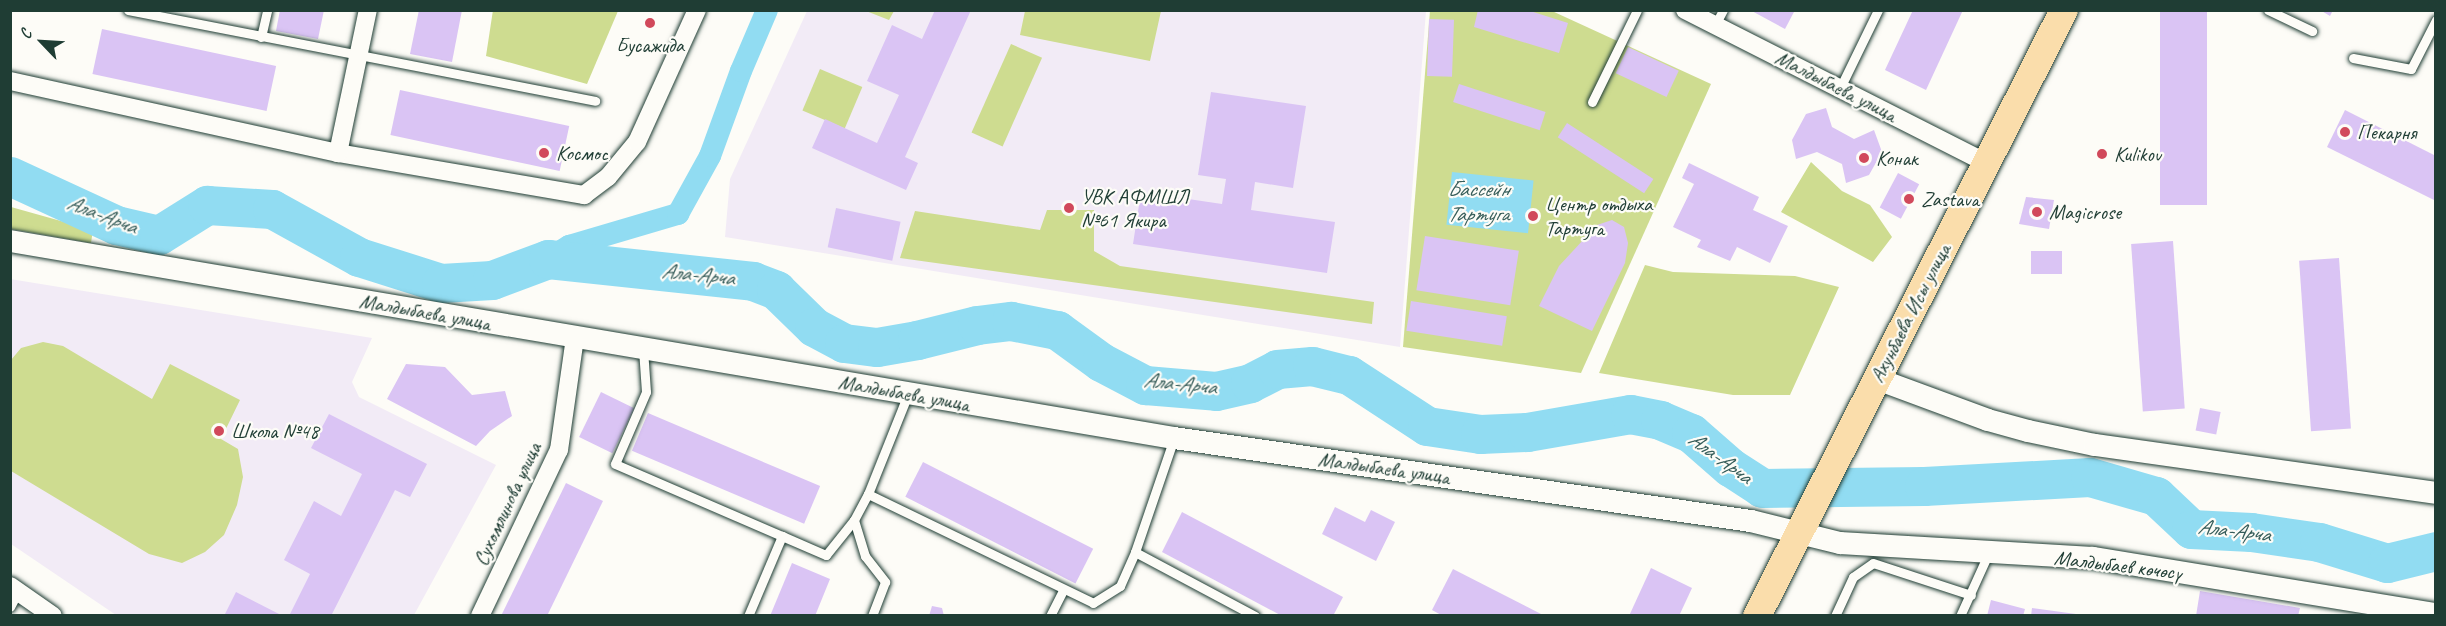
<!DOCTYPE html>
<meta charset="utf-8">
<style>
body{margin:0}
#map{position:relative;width:2446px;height:626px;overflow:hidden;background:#fdfcf7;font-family:Caveat,sans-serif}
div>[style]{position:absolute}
.built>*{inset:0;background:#f2ebf6}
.green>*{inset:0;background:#cedc90;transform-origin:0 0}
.water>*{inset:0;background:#91dcf2;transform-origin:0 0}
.canal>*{height:22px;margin:-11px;padding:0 11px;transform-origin:11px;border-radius:11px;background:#91dcf2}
.river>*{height:39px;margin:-19.5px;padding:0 19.5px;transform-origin:19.5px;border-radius:19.5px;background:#91dcf2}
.building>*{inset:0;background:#dac4f4;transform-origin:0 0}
.roads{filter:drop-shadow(0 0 2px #1f3d34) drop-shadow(0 0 2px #1f3d34)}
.service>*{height:9px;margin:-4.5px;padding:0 4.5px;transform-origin:4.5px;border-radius:4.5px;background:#fdfcf7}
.minor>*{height:18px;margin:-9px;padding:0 9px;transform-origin:9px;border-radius:9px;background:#fdfcf7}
.tertiary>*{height:22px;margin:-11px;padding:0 11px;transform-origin:11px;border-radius:11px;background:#fdfcf7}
.primary>*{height:28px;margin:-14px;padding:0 14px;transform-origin:14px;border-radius:14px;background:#faddab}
.dots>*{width:16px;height:16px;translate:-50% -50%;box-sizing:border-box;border:3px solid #fdfcf7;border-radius:50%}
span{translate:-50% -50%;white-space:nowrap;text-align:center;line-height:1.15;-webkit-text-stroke:4.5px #fdfcf7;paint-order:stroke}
.poi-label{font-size:21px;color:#1f3d34}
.left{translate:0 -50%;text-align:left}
.street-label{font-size:21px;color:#1f3d34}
.water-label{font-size:22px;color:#365d5a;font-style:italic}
.frame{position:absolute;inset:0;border:12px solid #1f3d34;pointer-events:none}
.north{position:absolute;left:12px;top:12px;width:60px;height:60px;-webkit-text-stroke:4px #fdfcf7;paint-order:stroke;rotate:295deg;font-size:16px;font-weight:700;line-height:24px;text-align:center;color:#1f3d34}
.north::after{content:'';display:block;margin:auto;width:21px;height:27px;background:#1f3d34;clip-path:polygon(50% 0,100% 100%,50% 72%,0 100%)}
</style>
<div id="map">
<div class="built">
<div style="clip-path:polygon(807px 11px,1426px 11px,1400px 347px,725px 237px,730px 179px)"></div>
<div style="clip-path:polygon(10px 279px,372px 338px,352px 382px,359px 397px,496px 465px,414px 615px,116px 615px,11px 544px)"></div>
</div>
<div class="green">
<div style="clip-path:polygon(493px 10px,618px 10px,618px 11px,587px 84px,486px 56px)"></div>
<div style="clip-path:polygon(866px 11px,894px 11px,889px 20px)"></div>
<div style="clip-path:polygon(1025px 11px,1025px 10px,1161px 11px,1150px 61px,1020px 35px)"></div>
<div style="clip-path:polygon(1430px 11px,1552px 11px,1711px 84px,1581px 373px,1403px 347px)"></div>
<div style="left:1011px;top:44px;width:34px;height:97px;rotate:24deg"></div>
<div style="left:820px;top:69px;width:46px;height:45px;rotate:23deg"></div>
<div style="clip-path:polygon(1811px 162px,1842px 191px,1870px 205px,1892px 237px,1873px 262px,1781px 212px)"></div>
<div style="clip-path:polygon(11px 207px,93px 230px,91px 243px,11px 229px)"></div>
<div style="clip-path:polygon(1047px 210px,1094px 210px,1094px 251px,1120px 266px,1374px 302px,1372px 324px,900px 258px,915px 211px,1040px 230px)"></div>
<div style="clip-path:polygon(1645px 265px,1673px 272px,1795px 276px,1839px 287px,1790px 395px,1733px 395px,1599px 373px)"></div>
<div style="clip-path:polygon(43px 342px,63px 346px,152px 399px,170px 364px,240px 400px,221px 439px,238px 449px,243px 477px,237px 505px,224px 535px,205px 552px,182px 563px,149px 554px,11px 471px,11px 360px,21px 348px)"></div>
</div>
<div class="water">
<div style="left:1452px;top:172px;width:82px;height:53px;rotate:6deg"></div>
</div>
<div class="canal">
<div style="left:548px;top:259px;width:25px;rotate:-32deg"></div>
<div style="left:569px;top:246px;width:114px;rotate:-16.4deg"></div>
<div style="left:678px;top:214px;width:66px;rotate:-61.1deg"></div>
<div style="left:710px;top:156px;width:90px;rotate:-70deg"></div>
<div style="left:741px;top:71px;width:66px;rotate:-66.9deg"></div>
</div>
<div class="river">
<div style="left:10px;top:176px;width:117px;rotate:24.8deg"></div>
<div style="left:116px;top:225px;width:44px;rotate:13.1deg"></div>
<div style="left:159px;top:235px;width:57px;rotate:-32deg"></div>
<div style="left:207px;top:205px;width:65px;rotate:3.5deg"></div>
<div style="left:272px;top:209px;width:99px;rotate:28.9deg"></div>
<div style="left:359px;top:257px;width:86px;rotate:17.6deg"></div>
<div style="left:441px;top:283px;width:51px;rotate:-3.4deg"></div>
<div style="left:492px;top:280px;width:60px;rotate:-20.6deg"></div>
<div style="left:548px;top:259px;width:206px;rotate:6.1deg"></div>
<div style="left:753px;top:281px;width:25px;rotate:21deg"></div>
<div style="left:776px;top:290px;width:53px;rotate:44.2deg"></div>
<div style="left:814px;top:327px;width:34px;rotate:28deg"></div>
<div style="left:844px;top:343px;width:33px;rotate:7deg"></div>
<div style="left:877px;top:347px;width:41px;rotate:-9.9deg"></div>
<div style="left:917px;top:340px;width:62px;rotate:-14deg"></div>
<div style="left:977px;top:325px;width:34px;rotate:-7deg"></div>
<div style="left:1011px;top:321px;width:47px;rotate:11.1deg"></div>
<div style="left:1057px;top:330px;width:54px;rotate:36deg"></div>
<div style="left:1101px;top:362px;width:50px;rotate:27.6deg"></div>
<div style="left:1145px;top:385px;width:71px;rotate:4.8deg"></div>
<div style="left:1216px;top:391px;width:35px;rotate:-13deg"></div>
<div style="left:1250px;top:383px;width:30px;rotate:-27deg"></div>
<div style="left:1277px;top:369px;width:35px;rotate:-5deg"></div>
<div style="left:1312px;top:366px;width:38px;rotate:14deg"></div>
<div style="left:1349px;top:375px;width:93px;rotate:33.2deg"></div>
<div style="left:1427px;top:426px;width:54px;rotate:8.6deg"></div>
<div style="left:1480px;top:434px;width:47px;rotate:-2.4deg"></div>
<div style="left:1527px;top:432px;width:105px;rotate:-9.9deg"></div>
<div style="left:1630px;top:414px;width:31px;rotate:11deg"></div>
<div style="left:1660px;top:420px;width:34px;rotate:23deg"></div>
<div style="left:1691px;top:433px;width:52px;rotate:41.1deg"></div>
<div style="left:1730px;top:467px;width:38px;rotate:33deg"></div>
<div style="left:1762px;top:488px;width:162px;rotate:-0.7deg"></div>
<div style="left:1924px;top:486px;width:166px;rotate:-3.1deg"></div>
<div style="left:2090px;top:477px;width:69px;rotate:16.1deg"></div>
<div style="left:2156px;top:496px;width:48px;rotate:43.3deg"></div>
<div style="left:2191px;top:529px;width:60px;rotate:2.9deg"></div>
<div style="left:2251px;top:532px;width:69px;rotate:8.4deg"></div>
<div style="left:2319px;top:542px;width:71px;rotate:17.2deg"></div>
<div style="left:2387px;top:563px;width:50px;rotate:-13.8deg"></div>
</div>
<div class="building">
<div style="clip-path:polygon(280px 10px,324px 10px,318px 39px,276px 31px)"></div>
<div style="clip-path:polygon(419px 10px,462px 10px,452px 62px,410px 54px)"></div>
<div style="clip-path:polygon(935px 10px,971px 10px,905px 157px,918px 163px,906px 190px,812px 148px,825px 119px,877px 143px,899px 95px,867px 81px,892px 25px,922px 39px)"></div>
<div style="clip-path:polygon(1478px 10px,1527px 10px,1568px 23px,1559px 53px,1474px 27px)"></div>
<div style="clip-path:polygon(1750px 10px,1795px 10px,1785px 29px)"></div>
<div style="clip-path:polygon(1913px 10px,1963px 10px,1926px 90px,1885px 70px)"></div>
<div style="left:2160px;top:10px;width:47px;height:195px"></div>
<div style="clip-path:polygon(2320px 10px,2333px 10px,2330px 16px)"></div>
<div style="left:1429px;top:19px;width:25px;height:57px;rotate:2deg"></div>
<div style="left:102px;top:29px;width:178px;height:46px;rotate:12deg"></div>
<div style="left:1628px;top:47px;width:56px;height:29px;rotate:25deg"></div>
<div style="left:1459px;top:84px;width:91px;height:19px;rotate:18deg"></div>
<div style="left:400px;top:90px;width:173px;height:46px;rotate:12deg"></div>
<div style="clip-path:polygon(1211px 92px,1306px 106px,1293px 188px,1255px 182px,1251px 210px,1335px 222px,1327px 273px,1133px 244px,1141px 192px,1222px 204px,1226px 179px,1198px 175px)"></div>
<div style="clip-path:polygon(1826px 108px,1832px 127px,1854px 139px,1874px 130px,1882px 152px,1869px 175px,1846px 183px,1842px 164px,1817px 152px,1796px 159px,1792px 140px,1806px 114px)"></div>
<div style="clip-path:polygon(2345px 110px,2436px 156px,2436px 201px,2327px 147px)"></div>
<div style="left:1567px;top:123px;width:103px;height:17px;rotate:33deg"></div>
<div style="clip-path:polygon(1689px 163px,1759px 197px,1753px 210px,1788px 226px,1770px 263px,1737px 247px,1730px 261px,1697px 247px,1701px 240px,1673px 227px,1694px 184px,1682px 178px)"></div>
<div style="left:1898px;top:173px;width:24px;height:39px;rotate:28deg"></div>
<div style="clip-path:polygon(2026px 197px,2054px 200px,2049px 229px,2019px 224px)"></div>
<div style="left:836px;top:208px;width:66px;height:40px;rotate:12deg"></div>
<div style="clip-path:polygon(1612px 220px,1624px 227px,1628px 243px,1625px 263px,1592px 331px,1539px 306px,1559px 266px,1597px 225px)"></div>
<div style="left:1425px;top:236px;width:95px;height:55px;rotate:9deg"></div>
<div style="left:2173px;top:241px;width:168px;height:42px;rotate:86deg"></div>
<div style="left:2062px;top:251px;width:23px;height:31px;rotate:90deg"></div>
<div style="left:2339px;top:258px;width:171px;height:40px;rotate:86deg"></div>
<div style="left:1411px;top:301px;width:97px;height:30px;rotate:9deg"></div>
<div style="clip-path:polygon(406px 364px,445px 367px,472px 395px,505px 391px,512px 416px,490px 431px,476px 446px,387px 399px)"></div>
<div style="left:601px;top:392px;width:37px;height:50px;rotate:26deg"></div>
<div style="left:2200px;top:408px;width:21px;height:23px;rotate:11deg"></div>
<div style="left:648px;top:413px;width:187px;height:41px;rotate:23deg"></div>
<div style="clip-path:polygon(329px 414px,427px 464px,410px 497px,395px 490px,331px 616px,289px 616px,310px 574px,284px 560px,314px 501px,341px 516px,362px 474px,311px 448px)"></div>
<div style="left:923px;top:462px;width:191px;height:39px;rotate:27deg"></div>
<div style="clip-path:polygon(566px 483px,603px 501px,547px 616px,501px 616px)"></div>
<div style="clip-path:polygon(1335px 507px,1365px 522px,1371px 510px,1395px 522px,1376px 561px,1322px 534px)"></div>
<div style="clip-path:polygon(1182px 512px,1343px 597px,1333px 616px,1282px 616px,1162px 552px)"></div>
<div style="clip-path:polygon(792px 563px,830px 579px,815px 616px,770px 616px)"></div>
<div style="clip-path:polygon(1651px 568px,1692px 588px,1679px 616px,1629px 616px)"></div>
<div style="clip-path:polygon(1453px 569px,1545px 616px,1443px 616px,1432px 610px)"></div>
<div style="clip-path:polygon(2200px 591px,2300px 608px,2298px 616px,2196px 616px)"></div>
<div style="clip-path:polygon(236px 592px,283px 616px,224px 616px)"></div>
<div style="clip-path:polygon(1991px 600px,2025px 609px,2023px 616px,1987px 616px)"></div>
<div style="clip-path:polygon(932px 606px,942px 608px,944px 616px,929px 616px)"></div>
<div style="clip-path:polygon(2032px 608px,2076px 614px,2076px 616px,2031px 616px)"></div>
</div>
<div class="roads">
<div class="service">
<div style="left:128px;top:10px;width:476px;rotate:11deg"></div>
<div style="left:2268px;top:10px;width:49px;rotate:25.5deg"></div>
<div style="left:1715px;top:25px;width:17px;rotate:-62deg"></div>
<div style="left:261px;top:37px;width:28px;rotate:-77deg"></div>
<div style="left:2353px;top:58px;width:59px;rotate:10.7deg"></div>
<div style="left:2411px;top:69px;width:55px;rotate:-63deg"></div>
<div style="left:1840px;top:88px;width:87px;rotate:-64deg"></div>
<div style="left:1592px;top:102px;width:102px;rotate:-63.9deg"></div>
<div style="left:643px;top:349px;width:43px;rotate:86deg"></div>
<div style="left:646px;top:392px;width:78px;rotate:113.3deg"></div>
<div style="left:615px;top:464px;width:182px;rotate:23.3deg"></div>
<div style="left:782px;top:536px;width:87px;rotate:113deg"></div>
<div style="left:868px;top:494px;width:250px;rotate:25.8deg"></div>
<div style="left:1093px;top:603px;width:32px;rotate:-32deg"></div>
<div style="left:1120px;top:586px;width:37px;rotate:-66deg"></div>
<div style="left:1135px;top:552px;width:120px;rotate:-71.1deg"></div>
<div style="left:854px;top:520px;width:38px;rotate:73deg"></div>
<div style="left:865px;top:556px;width:33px;rotate:52deg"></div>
<div style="left:885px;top:582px;width:36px;rotate:111deg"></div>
<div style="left:782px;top:536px;width:48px;rotate:23.4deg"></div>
<div style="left:826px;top:555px;width:45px;rotate:-51.3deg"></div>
<div style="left:854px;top:520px;width:30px;rotate:-62deg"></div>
<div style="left:868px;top:494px;width:108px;rotate:-68.2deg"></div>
<div style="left:1135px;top:552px;width:136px;rotate:28.1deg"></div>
<div style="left:10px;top:607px;width:17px;rotate:-62deg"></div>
<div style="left:1050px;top:616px;width:28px;rotate:-63deg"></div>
<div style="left:1835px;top:616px;width:43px;rotate:-65.2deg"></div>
<div style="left:1853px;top:577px;width:24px;rotate:-35deg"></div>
<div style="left:1873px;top:563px;width:103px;rotate:18.1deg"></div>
<div style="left:1960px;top:616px;width:70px;rotate:-65.6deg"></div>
</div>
<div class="minor">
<div style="left:1685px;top:10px;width:339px;rotate:26.9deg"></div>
<div style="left:10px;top:81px;width:336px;rotate:12.4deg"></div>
<div style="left:338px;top:153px;width:250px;rotate:9.7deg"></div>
<div style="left:584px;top:195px;width:30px;rotate:-37deg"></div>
<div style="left:608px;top:177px;width:45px;rotate:-50.4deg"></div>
<div style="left:637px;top:142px;width:145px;rotate:-65.6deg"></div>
<div style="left:338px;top:153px;width:146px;rotate:-78.2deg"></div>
<div style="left:10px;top:586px;width:52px;rotate:34.9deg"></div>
<div style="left:480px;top:616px;width:184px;rotate:-64.6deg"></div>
<div style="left:559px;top:450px;width:114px;rotate:-81.9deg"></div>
</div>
<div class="tertiary">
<div style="left:10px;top:241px;width:1181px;rotate:9.61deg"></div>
<div style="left:1174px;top:438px;width:583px;rotate:8.19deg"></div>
<div style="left:1751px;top:521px;width:92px;rotate:13.9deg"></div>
<div style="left:1840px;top:543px;width:253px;rotate:3.4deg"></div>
<div style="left:2093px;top:558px;width:348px;rotate:9.3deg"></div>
<div style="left:1877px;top:379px;width:118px;rotate:20.3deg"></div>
<div style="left:1988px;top:420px;width:41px;rotate:15.4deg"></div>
<div style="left:2028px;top:431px;width:68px;rotate:11.8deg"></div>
<div style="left:2095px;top:445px;width:344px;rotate:8deg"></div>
</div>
<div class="primary">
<div style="left:1757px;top:616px;width:679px;rotate:-63.13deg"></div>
</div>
</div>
<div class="dots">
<div style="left:650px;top:23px;background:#d1495b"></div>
<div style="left:2345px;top:132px;background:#d1495b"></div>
<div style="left:544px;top:153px;background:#d1495b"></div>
<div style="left:2102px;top:154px;background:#d1495b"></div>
<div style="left:1864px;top:158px;background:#d1495b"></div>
<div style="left:1909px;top:199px;background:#d1495b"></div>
<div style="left:1069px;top:208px;background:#d1495b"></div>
<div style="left:2037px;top:212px;background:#d1495b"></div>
<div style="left:1533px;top:216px;background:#d1495b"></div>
<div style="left:219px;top:431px;background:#d1495b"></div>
</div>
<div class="poi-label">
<span style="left:650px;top:45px">Бусажида</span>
<span class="left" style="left:2357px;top:132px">Пекарня</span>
<span class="left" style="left:556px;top:153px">Космос</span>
<span class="left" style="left:2114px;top:154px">Kulikov</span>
<span class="left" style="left:1876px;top:158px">Конак</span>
<span class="left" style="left:1081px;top:208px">УВК АФМШЛ<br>№61 Якира</span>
<span class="left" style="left:1921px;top:199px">Zastava</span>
<span class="left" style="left:1545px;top:216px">Центр отдыха<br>Тартуга</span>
<span class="left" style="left:2049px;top:212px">Magicrose</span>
<span class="left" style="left:231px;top:431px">Школа №48</span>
</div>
<div class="street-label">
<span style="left:1836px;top:86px;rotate:27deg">Малдыбаева улица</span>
<span style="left:425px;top:312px;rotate:10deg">Малдыбаева улица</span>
<span style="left:1910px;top:313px;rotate:-63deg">Ахунбаева Исы улица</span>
<span style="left:904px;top:393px;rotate:10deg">Малдыбаева улица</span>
<span style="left:1384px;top:468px;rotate:8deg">Малдыбаева улица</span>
<span style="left:507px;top:504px;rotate:-65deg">Сухомлинова улица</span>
<span style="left:2118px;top:565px;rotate:7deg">Малдыбаев көчөсү</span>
</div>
<div class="water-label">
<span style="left:1478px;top:202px">Бассейн<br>Тартуга</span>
<span style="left:102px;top:215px;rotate:21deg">Ала-Арча</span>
<span style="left:698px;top:275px;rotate:6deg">Ала-Арча</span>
<span style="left:1180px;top:384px;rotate:6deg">Ала-Арча</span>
<span style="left:1720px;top:458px;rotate:36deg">Ала-Арча</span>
<span style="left:2234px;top:531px;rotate:7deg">Ала-Арча</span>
</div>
<div class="frame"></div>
<div class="north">С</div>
</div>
